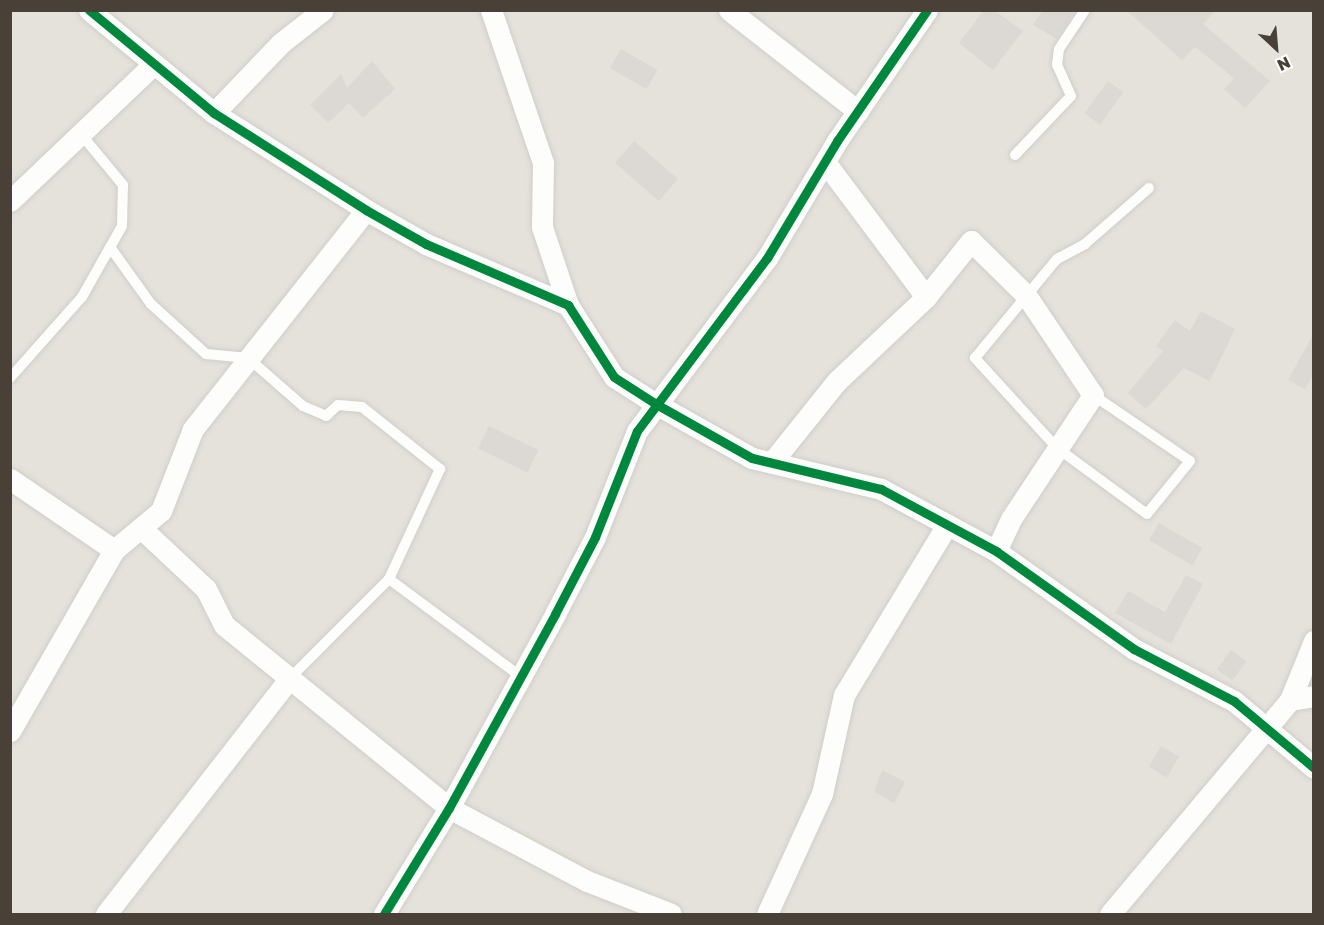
<!DOCTYPE html>
<style>
body{margin:0}
#map{position:relative;width:1324px;height:925px;overflow:hidden;background:#f2f0ed;font-family:"Golos Text",sans-serif}
div>[style]{position:absolute}
.residential>*{inset:0;background:#e5e1db;transform-origin:0 0}
.building>*{inset:0;background:#dcd9d5;transform-origin:0 0}
.roads{filter:drop-shadow(0 0 2px #d0ceca) drop-shadow(0 0 2px #d0ceca)}
.lane>*{height:10px;margin:-5px;padding:0 5px;transform-origin:5px;border-radius:5px;background:#fdfdfc}
.street>*{height:21px;margin:-10.5px;padding:0 10.5px;transform-origin:10.5px;border-radius:10.5px;background:#fdfdfc}
.cycleway>*{height:9px;margin:-4.5px;padding:0 4.5px;transform-origin:4.5px;border-radius:4.5px;background:#00873e}
span{translate:-50% -50%;white-space:nowrap;text-align:center;line-height:1.15;-webkit-text-stroke:6px #fff;paint-order:stroke}
.frame{position:absolute;inset:0;border:12px solid #494138;pointer-events:none}
.north{position:absolute;left:1246px;top:18px;width:60px;height:60px;-webkit-text-stroke:4px #fff;paint-order:stroke;rotate:154deg;font-size:16px;font-weight:700;line-height:24px;text-align:center;color:#494138}
.north::after{content:'';display:block;margin:auto;width:21px;height:27px;background:#494138;clip-path:polygon(50% 0,100% 100%,50% 72%,0 100%)}
</style>
<div id="map">
<div class="residential">
<div style="left:11px;top:11px;width:1302px;height:903px"></div>
</div>
<div class="building">
<div style="clip-path:polygon(984px 10px,994px 10px,1023px 31px,993px 70px,959px 43px)"></div>
<div style="clip-path:polygon(1043px 10px,1076px 10px,1057px 39px,1033px 25px)"></div>
<div style="clip-path:polygon(1126px 10px,1216px 10px,1203px 24px,1270px 81px,1245px 108px,1224px 89px,1234px 78px,1195px 47px,1182px 60px)"></div>
<div style="left:621px;top:49px;width:42px;height:22px;rotate:30deg"></div>
<div style="clip-path:polygon(372px 61px,395px 89px,363px 118px,349px 103px,328px 123px,310px 105px,341px 74px,347px 88px)"></div>
<div style="left:1108px;top:81px;width:19px;height:40px;rotate:36deg"></div>
<div style="left:634px;top:141px;width:58px;height:29px;rotate:41deg"></div>
<div style="clip-path:polygon(1201px 311px,1235px 329px,1210px 381px,1184px 368px,1146px 409px,1128px 393px,1163px 351px,1156px 346px,1175px 320px,1190px 331px)"></div>
<div style="clip-path:polygon(1314px 333px,1314px 374px,1305px 389px,1288px 380px)"></div>
<div style="left:489px;top:426px;width:55px;height:25px;rotate:26deg"></div>
<div style="left:1159px;top:523px;width:50px;height:20px;rotate:30deg"></div>
<div style="clip-path:polygon(1186px 575px,1203px 584px,1171px 644px,1115px 613px,1128px 591px,1165px 612px)"></div>
<div style="left:1231px;top:650px;width:19px;height:24px;rotate:36deg"></div>
<div style="left:1161px;top:746px;width:21px;height:24px;rotate:31deg"></div>
<div style="clip-path:polygon(882px 770px,905px 782px,894px 803px,874px 792px)"></div>
</div>
<div class="roads">
<div class="lane">
<div style="left:1015px;top:155px;width:81px;rotate:-46.5deg"></div>
<div style="left:1071px;top:96px;width:34px;rotate:-114deg"></div>
<div style="left:1057px;top:65px;width:16px;rotate:-83deg"></div>
<div style="left:1059px;top:49px;width:47px;rotate:-56.3deg"></div>
<div style="left:110px;top:247px;width:70px;rotate:54.3deg"></div>
<div style="left:151px;top:304px;width:74px;rotate:42.3deg"></div>
<div style="left:206px;top:354px;width:42px;rotate:5.4deg"></div>
<div style="left:248px;top:358px;width:73px;rotate:41.1deg"></div>
<div style="left:303px;top:406px;width:25px;rotate:23deg"></div>
<div style="left:326px;top:416px;width:16px;rotate:-43deg"></div>
<div style="left:338px;top:405px;width:24px;rotate:5deg"></div>
<div style="left:362px;top:407px;width:100px;rotate:38.5deg"></div>
<div style="left:440px;top:469px;width:121px;rotate:114.9deg"></div>
<div style="left:389px;top:579px;width:141px;rotate:135deg"></div>
<div style="left:10px;top:378px;width:108px;rotate:-48.4deg"></div>
<div style="left:82px;top:297px;width:81px;rotate:-60.6deg"></div>
<div style="left:122px;top:226px;width:41px;rotate:-88.6deg"></div>
<div style="left:123px;top:185px;width:66px;rotate:-129.5deg"></div>
<div style="left:1093px;top:395px;width:117px;rotate:34.2deg"></div>
<div style="left:1190px;top:461px;width:68px;rotate:129.1deg"></div>
<div style="left:1147px;top:514px;width:112px;rotate:-143.7deg"></div>
<div style="left:1057px;top:448px;width:122px;rotate:-132.3deg"></div>
<div style="left:975px;top:358px;width:129px;rotate:-50.4deg"></div>
<div style="left:1057px;top:259px;width:32px;rotate:-28deg"></div>
<div style="left:1085px;top:244px;width:85px;rotate:-41.2deg"></div>
<div style="left:389px;top:579px;width:163px;rotate:36.5deg"></div>
</div>
<div class="street">
<div style="left:89px;top:10px;width:162px;rotate:39.5deg"></div>
<div style="left:214px;top:113px;width:180px;rotate:32.5deg"></div>
<div style="left:366px;top:210px;width:69px;rotate:29.5deg"></div>
<div style="left:426px;top:244px;width:155px;rotate:23.2deg"></div>
<div style="left:568px;top:305px;width:85px;rotate:57.4deg"></div>
<div style="left:614px;top:377px;width:50px;rotate:32.7deg"></div>
<div style="left:656px;top:404px;width:110px;rotate:29.4deg"></div>
<div style="left:752px;top:458px;width:133px;rotate:13.5deg"></div>
<div style="left:881px;top:489px;width:131px;rotate:28.3deg"></div>
<div style="left:996px;top:551px;width:169px;rotate:35.4deg"></div>
<div style="left:1134px;top:649px;width:113px;rotate:27.5deg"></div>
<div style="left:1234px;top:701px;width:104px;rotate:39.9deg"></div>
<div style="left:491px;top:10px;width:162px;rotate:71.2deg"></div>
<div style="left:543px;top:163px;width:64px;rotate:90.9deg"></div>
<div style="left:542px;top:227px;width:82px;rotate:71.6deg"></div>
<div style="left:729px;top:10px;width:164px;rotate:38.1deg"></div>
<div style="left:214px;top:113px;width:97px;rotate:-46.3deg"></div>
<div style="left:281px;top:43px;width:53px;rotate:-38.2deg"></div>
<div style="left:825px;top:162px;width:169px;rotate:53.2deg"></div>
<div style="left:10px;top:201px;width:197px;rotate:-43.6deg"></div>
<div style="left:772px;top:462px;width:104px;rotate:-51.3deg"></div>
<div style="left:837px;top:381px;width:122px;rotate:-43.3deg"></div>
<div style="left:926px;top:297px;width:72px;rotate:-51.2deg"></div>
<div style="left:971px;top:241px;width:77px;rotate:44.5deg"></div>
<div style="left:1026px;top:295px;width:120px;rotate:56.2deg"></div>
<div style="left:1093px;top:395px;width:149px;rotate:123.5deg"></div>
<div style="left:1011px;top:519px;width:35px;rotate:115deg"></div>
<div style="left:10px;top:479px;width:126px;rotate:34.3deg"></div>
<div style="left:141px;top:528px;width:89px;rotate:43.2deg"></div>
<div style="left:206px;top:589px;width:40px;rotate:63.4deg"></div>
<div style="left:224px;top:625px;width:290px;rotate:39.1deg"></div>
<div style="left:449px;top:808px;width:156px;rotate:27.9deg"></div>
<div style="left:587px;top:881px;width:90px;rotate:21.4deg"></div>
<div style="left:1290px;top:700px;width:24px;rotate:-9deg"></div>
<div style="left:10px;top:731px;width:209px;rotate:-60.1deg"></div>
<div style="left:114px;top:550px;width:61px;rotate:-39.7deg"></div>
<div style="left:161px;top:511px;width:88px;rotate:-68.7deg"></div>
<div style="left:193px;top:429px;width:279px;rotate:-51.7deg"></div>
<div style="left:106px;top:914px;width:298px;rotate:-52.1deg"></div>
<div style="left:384px;top:914px;width:124px;rotate:-58.5deg"></div>
<div style="left:449px;top:808px;width:221px;rotate:-61.3deg"></div>
<div style="left:555px;top:614px;width:87px;rotate:-62.5deg"></div>
<div style="left:595px;top:537px;width:114px;rotate:-68.4deg"></div>
<div style="left:637px;top:431px;width:216px;rotate:-53.1deg"></div>
<div style="left:767px;top:258px;width:136px;rotate:-59.1deg"></div>
<div style="left:837px;top:141px;width:159px;rotate:-55.5deg"></div>
<div style="left:767px;top:914px;width:132px;rotate:-65.4deg"></div>
<div style="left:822px;top:794px;width:101px;rotate:-77.5deg"></div>
<div style="left:844px;top:695px;width:199px;rotate:-58.8deg"></div>
<div style="left:1110px;top:914px;width:280px;rotate:-49.9deg"></div>
<div style="left:1290px;top:700px;width:64px;rotate:-67.9deg"></div>
</div>
</div>
<div class="cycleway">
<div style="left:89px;top:10px;width:162px;rotate:39.5deg"></div>
<div style="left:214px;top:113px;width:180px;rotate:32.5deg"></div>
<div style="left:366px;top:210px;width:69px;rotate:29.5deg"></div>
<div style="left:426px;top:244px;width:155px;rotate:23.2deg"></div>
<div style="left:568px;top:305px;width:85px;rotate:57.4deg"></div>
<div style="left:614px;top:377px;width:50px;rotate:32.7deg"></div>
<div style="left:656px;top:404px;width:110px;rotate:29.4deg"></div>
<div style="left:752px;top:458px;width:133px;rotate:13.5deg"></div>
<div style="left:881px;top:489px;width:131px;rotate:28.3deg"></div>
<div style="left:996px;top:551px;width:169px;rotate:35.4deg"></div>
<div style="left:1134px;top:649px;width:113px;rotate:27.5deg"></div>
<div style="left:1234px;top:701px;width:104px;rotate:39.9deg"></div>
<div style="left:384px;top:914px;width:124px;rotate:-58.5deg"></div>
<div style="left:449px;top:808px;width:221px;rotate:-61.3deg"></div>
<div style="left:555px;top:614px;width:87px;rotate:-62.5deg"></div>
<div style="left:595px;top:537px;width:114px;rotate:-68.4deg"></div>
<div style="left:637px;top:431px;width:216px;rotate:-53.1deg"></div>
<div style="left:767px;top:258px;width:136px;rotate:-59.1deg"></div>
<div style="left:837px;top:141px;width:159px;rotate:-55.5deg"></div>
</div>
<div class="frame"></div>
<div class="north">N</div>
</div>
